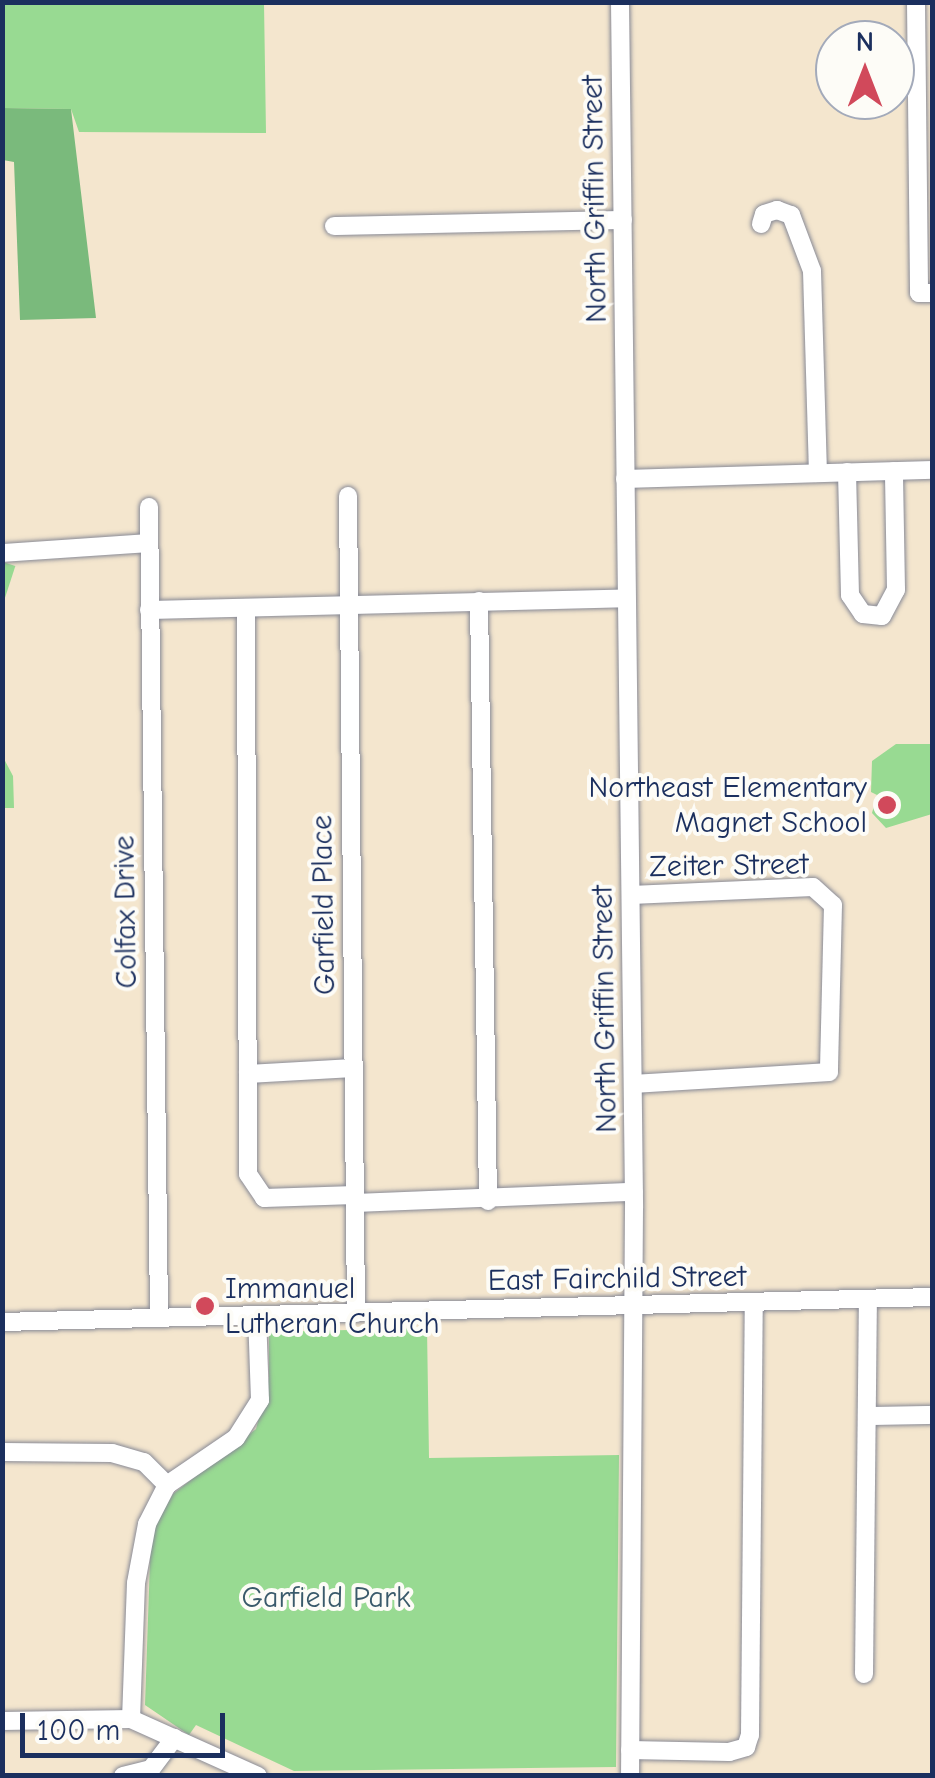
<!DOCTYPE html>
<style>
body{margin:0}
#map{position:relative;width:935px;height:1778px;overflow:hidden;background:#f4e6ce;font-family:"Comic Neue",sans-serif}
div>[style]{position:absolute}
.green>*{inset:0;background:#98da92;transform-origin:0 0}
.forest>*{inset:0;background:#7aba7c}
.roads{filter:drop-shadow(0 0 2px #888a96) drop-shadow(0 0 2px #888a96)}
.minor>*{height:18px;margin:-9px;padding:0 9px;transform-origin:9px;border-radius:9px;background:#fff}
.dots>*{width:28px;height:28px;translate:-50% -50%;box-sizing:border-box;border:5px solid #fdfcf7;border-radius:50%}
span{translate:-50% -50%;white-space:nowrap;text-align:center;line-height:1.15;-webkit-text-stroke:8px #fdfcf7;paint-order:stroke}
.street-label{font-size:30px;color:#1b2f5e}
.poi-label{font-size:30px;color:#1b2f5e}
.right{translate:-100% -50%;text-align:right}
.left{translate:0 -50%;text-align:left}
.park-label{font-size:30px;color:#3a5a6b}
.frame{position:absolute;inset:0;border:5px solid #1b2f5e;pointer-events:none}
.north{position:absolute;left:815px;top:20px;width:100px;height:100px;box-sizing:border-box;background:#fdfcf7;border:2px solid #a3aaba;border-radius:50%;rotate:0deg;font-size:28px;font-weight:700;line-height:40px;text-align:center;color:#1b2f5e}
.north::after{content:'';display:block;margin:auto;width:35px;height:45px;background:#d1495b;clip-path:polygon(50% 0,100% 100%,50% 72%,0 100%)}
.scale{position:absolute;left:20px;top:1713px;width:205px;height:45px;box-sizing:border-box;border:5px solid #1b2f5e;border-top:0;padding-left:12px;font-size:30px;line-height:35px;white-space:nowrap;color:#1b2f5e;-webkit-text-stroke:8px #fdfcf7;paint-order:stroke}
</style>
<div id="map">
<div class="green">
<div style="clip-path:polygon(3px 3px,264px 3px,266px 133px,79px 132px,71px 109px,3px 108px)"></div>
<div style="left:3px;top:562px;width:13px;height:75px;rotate:18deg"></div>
<div style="clip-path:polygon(896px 744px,932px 744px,932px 814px,886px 828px,872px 813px,877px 795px,871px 792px,872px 761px)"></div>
<div style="clip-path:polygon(3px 757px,13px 776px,14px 808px,3px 808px)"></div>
<div style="clip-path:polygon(427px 1328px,429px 1458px,619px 1455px,616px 1767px,294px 1771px,196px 1725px,189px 1735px,145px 1705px,151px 1532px,173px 1494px,256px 1429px,269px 1378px,269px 1332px)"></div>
</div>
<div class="forest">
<div style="clip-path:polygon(3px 108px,71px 109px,96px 318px,20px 320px,14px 162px,3px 160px)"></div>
</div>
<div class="roads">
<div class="minor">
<div style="left:620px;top:2px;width:1206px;rotate:89.33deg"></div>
<div style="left:634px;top:1208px;width:568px;rotate:90.4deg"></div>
<div style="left:916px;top:2px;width:291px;rotate:89.4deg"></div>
<div style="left:919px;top:293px;width:13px"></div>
<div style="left:761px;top:224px;width:10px;rotate:-73deg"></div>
<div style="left:764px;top:214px;width:14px;rotate:-17deg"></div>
<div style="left:777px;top:210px;width:15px;rotate:20deg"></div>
<div style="left:791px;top:215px;width:60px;rotate:69.4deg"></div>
<div style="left:812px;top:271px;width:202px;rotate:88.3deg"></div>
<div style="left:334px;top:226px;width:289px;rotate:-1.2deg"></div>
<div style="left:847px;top:472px;width:123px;rotate:88.6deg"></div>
<div style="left:850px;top:595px;width:23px;rotate:56deg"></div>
<div style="left:863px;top:614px;width:19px;rotate:6deg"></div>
<div style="left:882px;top:616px;width:30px;rotate:-62deg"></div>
<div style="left:896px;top:590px;width:119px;rotate:-91deg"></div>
<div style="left:625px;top:479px;width:307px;rotate:-1.7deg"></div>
<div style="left:348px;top:496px;width:817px;rotate:89.44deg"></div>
<div style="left:149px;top:507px;width:810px;rotate:89.29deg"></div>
<div style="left:2px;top:553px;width:146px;rotate:-3.9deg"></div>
<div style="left:479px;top:601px;width:600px;rotate:89.14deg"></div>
<div style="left:246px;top:608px;width:566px;rotate:89.8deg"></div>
<div style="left:248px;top:1174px;width:29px;rotate:56deg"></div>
<div style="left:264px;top:1198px;width:91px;rotate:-1.9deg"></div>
<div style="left:149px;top:610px;width:477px;rotate:-1.4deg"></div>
<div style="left:631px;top:895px;width:182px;rotate:-2.5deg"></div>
<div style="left:813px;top:887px;width:27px;rotate:42deg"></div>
<div style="left:833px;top:905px;width:167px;rotate:91.4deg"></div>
<div style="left:829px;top:1072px;width:196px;rotate:176.5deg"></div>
<div style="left:248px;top:1074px;width:105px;rotate:-3.3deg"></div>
<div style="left:355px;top:1203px;width:279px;rotate:-2.3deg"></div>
<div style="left:2px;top:1322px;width:930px;rotate:-1.54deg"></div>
<div style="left:867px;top:1416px;width:65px;rotate:-0.9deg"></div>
<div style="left:2px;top:1452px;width:110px;rotate:0.5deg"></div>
<div style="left:112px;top:1453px;width:33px;rotate:16deg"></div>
<div style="left:144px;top:1462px;width:33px;rotate:45deg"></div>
<div style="left:864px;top:1674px;width:375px;rotate:-89.4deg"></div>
<div style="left:131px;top:1719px;width:136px;rotate:-87.9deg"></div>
<div style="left:136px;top:1583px;width:60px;rotate:-79.4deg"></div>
<div style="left:147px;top:1524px;width:44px;rotate:-62.9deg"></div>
<div style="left:167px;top:1485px;width:83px;rotate:-34.3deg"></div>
<div style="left:236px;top:1438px;width:45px;rotate:-57.7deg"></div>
<div style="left:260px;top:1400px;width:85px;rotate:-92deg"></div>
<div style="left:2px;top:1721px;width:129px;rotate:-0.9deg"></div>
<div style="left:131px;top:1719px;width:139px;rotate:24.2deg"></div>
<div style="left:630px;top:1750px;width:99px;rotate:1.2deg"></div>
<div style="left:729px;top:1752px;width:18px;rotate:-16deg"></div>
<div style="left:746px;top:1747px;width:13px;rotate:-72deg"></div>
<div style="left:750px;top:1735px;width:432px;rotate:-89.5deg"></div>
<div style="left:123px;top:1776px;width:29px;rotate:-14deg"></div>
<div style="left:151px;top:1769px;width:39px;rotate:-53deg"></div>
</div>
</div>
<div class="dots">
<div style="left:887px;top:805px;background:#d1495b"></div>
<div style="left:205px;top:1306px;background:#d1495b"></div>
</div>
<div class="street-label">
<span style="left:595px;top:199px;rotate:-91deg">North Griffin Street</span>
<span style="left:729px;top:866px;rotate:-1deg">Zeiter Street</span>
<span style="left:324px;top:905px;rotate:-91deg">Garfield Place</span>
<span style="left:126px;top:912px;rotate:-91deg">Colfax Drive</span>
<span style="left:605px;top:1009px;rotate:-91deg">North Griffin Street</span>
<span style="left:617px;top:1279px;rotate:-1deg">East Fairchild Street</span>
</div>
<div class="poi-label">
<span class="right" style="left:867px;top:805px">Northeast Elementary<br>Magnet School</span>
<span class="left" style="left:225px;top:1306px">Immanuel<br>Lutheran Church</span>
</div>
<div class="park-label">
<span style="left:326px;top:1598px">Garfield Park</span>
</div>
<div class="frame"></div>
<div class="north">N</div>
<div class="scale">100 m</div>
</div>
